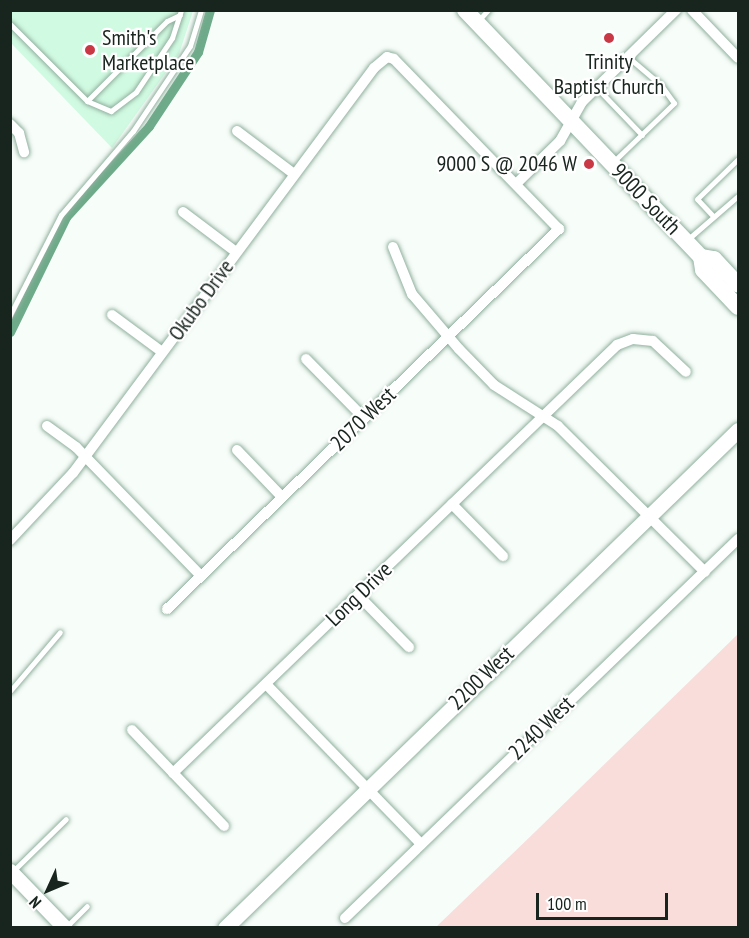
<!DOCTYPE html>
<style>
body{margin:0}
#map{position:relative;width:749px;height:938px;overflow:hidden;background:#f7fdf9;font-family:"PT Sans Narrow",sans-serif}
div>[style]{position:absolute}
.built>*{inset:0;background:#d1fae2}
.green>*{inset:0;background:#f8dddb}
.canal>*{height:9px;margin:-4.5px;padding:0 4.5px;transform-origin:4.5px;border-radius:4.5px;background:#6eab8a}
.roads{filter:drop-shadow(0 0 2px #90b09e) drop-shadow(0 0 2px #90b09e)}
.lane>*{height:5px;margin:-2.5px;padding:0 2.5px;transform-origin:2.5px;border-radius:2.5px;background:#fff}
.street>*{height:10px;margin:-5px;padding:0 5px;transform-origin:5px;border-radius:5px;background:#fff}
.secondary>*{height:15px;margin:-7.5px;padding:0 7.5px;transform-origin:7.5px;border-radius:7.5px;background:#fff}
.primary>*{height:16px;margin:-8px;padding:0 8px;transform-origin:8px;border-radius:8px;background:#fff}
.dots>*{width:16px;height:16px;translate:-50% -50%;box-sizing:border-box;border:3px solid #fff;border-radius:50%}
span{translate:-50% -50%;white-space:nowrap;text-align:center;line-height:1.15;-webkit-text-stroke:4.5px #fff;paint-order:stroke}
.poi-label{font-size:22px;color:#18241e}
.left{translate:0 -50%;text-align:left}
.right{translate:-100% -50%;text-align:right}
.street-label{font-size:22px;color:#18241e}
.frame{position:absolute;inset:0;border:12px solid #18241e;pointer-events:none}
.north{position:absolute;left:18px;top:860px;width:60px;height:60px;-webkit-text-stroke:4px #fff;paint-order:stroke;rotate:226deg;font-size:16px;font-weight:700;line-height:24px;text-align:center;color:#18241e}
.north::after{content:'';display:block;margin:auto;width:21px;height:27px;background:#18241e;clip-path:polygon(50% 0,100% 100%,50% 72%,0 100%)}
.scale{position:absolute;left:536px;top:893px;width:132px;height:27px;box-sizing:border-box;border:3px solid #18241e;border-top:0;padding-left:8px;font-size:18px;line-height:21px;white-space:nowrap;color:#18241e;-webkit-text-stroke:4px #fff;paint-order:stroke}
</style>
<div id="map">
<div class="built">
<div style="clip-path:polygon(11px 11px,193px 11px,179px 54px,112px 148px,11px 43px)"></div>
</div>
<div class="green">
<div style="clip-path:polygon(738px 634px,738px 927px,436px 927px,536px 831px)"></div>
</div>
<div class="canal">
<div style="left:10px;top:332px;width:128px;rotate:-64deg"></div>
<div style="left:66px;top:217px;width:123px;rotate:-47.6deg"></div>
<div style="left:149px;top:126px;width:89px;rotate:-56.5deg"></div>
<div style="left:198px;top:52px;width:44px;rotate:-74.1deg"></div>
</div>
<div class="roads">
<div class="lane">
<div style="left:478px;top:21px;width:15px;rotate:-48deg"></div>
<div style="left:10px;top:24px;width:109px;rotate:45deg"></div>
<div style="left:87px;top:101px;width:26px;rotate:23deg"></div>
<div style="left:111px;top:111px;width:31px;rotate:-37deg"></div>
<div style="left:136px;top:92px;width:65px;rotate:-56.3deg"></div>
<div style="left:172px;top:38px;width:29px;rotate:-72deg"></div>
<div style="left:597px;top:88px;width:65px;rotate:46.2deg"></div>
<div style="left:87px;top:101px;width:113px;rotate:-45deg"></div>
<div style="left:167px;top:21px;width:14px;rotate:-25deg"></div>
<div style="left:613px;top:162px;width:85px;rotate:-44deg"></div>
<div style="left:674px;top:103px;width:22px;rotate:-126deg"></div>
<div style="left:661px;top:85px;width:43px;rotate:-139.7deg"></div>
<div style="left:713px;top:216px;width:23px;rotate:-133deg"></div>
<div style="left:697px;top:199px;width:57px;rotate:-44.3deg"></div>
<div style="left:687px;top:240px;width:67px;rotate:-40.8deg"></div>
<div style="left:10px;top:315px;width:112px;rotate:-63deg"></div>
<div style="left:61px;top:215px;width:111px;rotate:-49.4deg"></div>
<div style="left:133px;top:131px;width:102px;rotate:-56.2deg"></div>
<div style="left:190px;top:46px;width:38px;rotate:-73deg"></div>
<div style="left:10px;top:691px;width:77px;rotate:-49.7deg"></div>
<div style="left:13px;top:871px;width:74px;rotate:-44.5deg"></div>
<div style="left:67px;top:926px;width:28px;rotate:-45deg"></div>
</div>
<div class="street">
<div style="left:692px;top:10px;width:66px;rotate:46.2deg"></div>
<div style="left:10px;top:124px;width:13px;rotate:45deg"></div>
<div style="left:19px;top:133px;width:20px;rotate:75deg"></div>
<div style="left:237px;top:131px;width:71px;rotate:37deg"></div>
<div style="left:516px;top:184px;width:62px;rotate:-44.3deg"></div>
<div style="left:560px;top:141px;width:45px;rotate:-60.6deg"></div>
<div style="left:582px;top:102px;width:132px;rotate:-44.4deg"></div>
<div style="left:183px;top:212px;width:66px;rotate:37deg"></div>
<div style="left:393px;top:247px;width:51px;rotate:68deg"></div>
<div style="left:412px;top:294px;width:72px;rotate:49.5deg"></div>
<div style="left:459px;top:349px;width:50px;rotate:45.8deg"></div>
<div style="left:494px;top:385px;width:76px;rotate:32.6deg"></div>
<div style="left:558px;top:426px;width:207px;rotate:44.8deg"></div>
<div style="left:112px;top:315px;width:62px;rotate:36.5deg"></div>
<div style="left:306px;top:359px;width:83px;rotate:45.5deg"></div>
<div style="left:47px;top:426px;width:36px;rotate:36deg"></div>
<div style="left:76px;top:447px;width:180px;rotate:45.9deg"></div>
<div style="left:237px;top:450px;width:65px;rotate:46.2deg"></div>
<div style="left:452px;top:504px;width:73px;rotate:45.6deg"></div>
<div style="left:10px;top:540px;width:92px;rotate:-46.8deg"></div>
<div style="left:73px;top:473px;width:505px;rotate:-53.38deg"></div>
<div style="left:374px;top:68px;width:17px;rotate:-40deg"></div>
<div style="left:387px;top:57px;width:7px;rotate:16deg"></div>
<div style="left:394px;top:59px;width:237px;rotate:45.9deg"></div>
<div style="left:559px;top:229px;width:546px;rotate:135.89deg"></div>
<div style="left:358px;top:595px;width:73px;rotate:45.6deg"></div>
<div style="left:266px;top:684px;width:223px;rotate:45.9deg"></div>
<div style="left:132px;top:730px;width:133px;rotate:46.2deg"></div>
<div style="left:173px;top:773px;width:617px;rotate:-43.95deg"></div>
<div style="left:617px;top:345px;width:17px;rotate:-21deg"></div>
<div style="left:633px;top:339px;width:20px;rotate:6deg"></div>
<div style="left:653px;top:341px;width:45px;rotate:43.2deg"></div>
<div style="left:345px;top:918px;width:546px;rotate:-43.96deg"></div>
</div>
<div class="secondary">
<div style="left:10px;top:871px;width:79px;rotate:46deg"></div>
<div style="left:225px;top:928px;width:715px;rotate:-44.15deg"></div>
</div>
<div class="primary">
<div style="left:465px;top:10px;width:342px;rotate:46.3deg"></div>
<div style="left:701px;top:257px;width:13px;rotate:81deg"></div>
<div style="left:703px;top:270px;width:51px;rotate:46.6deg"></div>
<div style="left:701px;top:257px;width:13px;rotate:9deg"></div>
<div style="left:714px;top:259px;width:35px;rotate:47deg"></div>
</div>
</div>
<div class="dots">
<div style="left:609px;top:38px;background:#c93945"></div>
<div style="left:90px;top:50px;background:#c93945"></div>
<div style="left:589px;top:164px;background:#c93945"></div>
</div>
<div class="poi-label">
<span class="left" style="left:102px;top:50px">Smith's<br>Marketplace</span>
<span style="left:609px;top:74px">Trinity<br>Baptist Church</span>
<span class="right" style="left:577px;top:164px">9000 S @ 2046 W</span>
</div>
<div class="street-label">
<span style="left:646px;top:199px;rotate:46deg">9000 South</span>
<span style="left:201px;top:300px;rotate:-54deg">Okubo Drive</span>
<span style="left:363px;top:419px;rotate:-44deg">2070 West</span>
<span style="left:359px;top:594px;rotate:-44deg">Long Drive</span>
<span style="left:481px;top:678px;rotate:-44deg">2200 West</span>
<span style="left:541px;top:728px;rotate:-44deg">2240 West</span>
</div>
<div class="frame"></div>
<div class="north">N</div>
<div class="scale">100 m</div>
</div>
